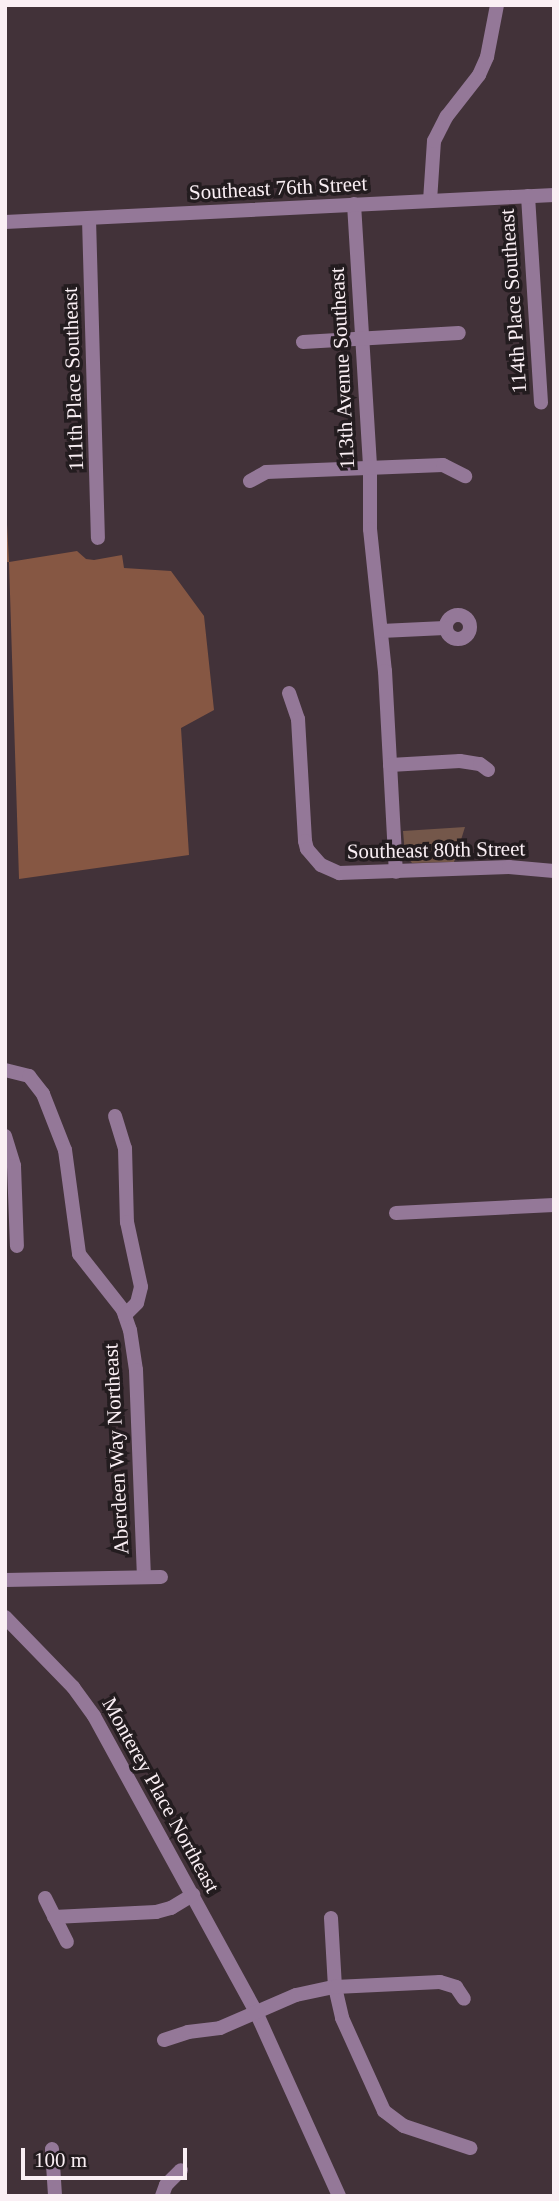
<!DOCTYPE html>
<style>
body{margin:0}
#map{position:relative;width:559px;height:2201px;overflow:hidden;background:#423239;font-family:Georgia,serif}
div>[style]{position:absolute}
.green>*{inset:0;background:#74574a}
.forest>*{inset:0;background:#865743}
.minor>*{height:14px;margin:-7px;padding:0 7px;transform-origin:7px;border-radius:7px;background:#947898}
.minor>.ring{margin:-7px;padding:0;box-sizing:content-box;background:none;border:14px solid #947898;border-radius:50%}
span{translate:-50% -50%;white-space:nowrap;text-align:center;line-height:1.15;-webkit-text-stroke:7px #231c1f;paint-order:stroke}
.street-label{font-size:21px;color:#faeff4}
.frame{position:absolute;inset:0;border:7px solid #faeff4;pointer-events:none}
.scale{position:absolute;left:21px;top:2148px;width:166px;height:32px;box-sizing:border-box;border:4px solid #faeff4;border-top:0;padding-left:9px;font-size:21px;line-height:24px;white-space:nowrap;color:#faeff4;-webkit-text-stroke:5px #231c1f;paint-order:stroke}
</style>
<div id="map">
<div class="green">
<div style="clip-path:polygon(465px 827px,454px 862px,412px 863px,405px 854px,403px 831px)"></div>
</div>
<div class="forest">
<div style="clip-path:polygon(5px 486px,9px 562px,77px 551px,86px 559px,94px 560px,122px 555px,124px 568px,171px 571px,204px 616px,214px 710px,181px 728px,189px 855px,19px 879px,9px 562px,5px 562px)"></div>
</div>
<div class="minor">
<div style="left:528px;top:196px;width:207px;rotate:86.4deg"></div>
<div style="left:430px;top:201px;width:60px;rotate:-86.2deg"></div>
<div style="left:434px;top:141px;width:28px;rotate:-63deg"></div>
<div style="left:447px;top:116px;width:52px;rotate:-52deg"></div>
<div style="left:479px;top:75px;width:20px;rotate:-66deg"></div>
<div style="left:487px;top:57px;width:53px;rotate:-79.1deg"></div>
<div style="left:354px;top:204px;width:265px;rotate:86.5deg"></div>
<div style="left:370px;top:469px;width:60px;rotate:90deg"></div>
<div style="left:370px;top:529px;width:143px;rotate:84deg"></div>
<div style="left:385px;top:671px;width:201px;rotate:86.9deg"></div>
<div style="left:89px;top:219px;width:319px;rotate:88.4deg"></div>
<div style="left:5px;top:222px;width:550px;rotate:-2.82deg"></div>
<div style="left:303px;top:342px;width:156px;rotate:-3.3deg"></div>
<div style="left:250px;top:481px;width:18px;rotate:-29deg"></div>
<div style="left:266px;top:472px;width:177px;rotate:-2.3deg"></div>
<div style="left:443px;top:465px;width:25px;rotate:27deg"></div>
<div class="ring" style="left:446px;top:615px;width:10px;height:10px"></div>
<div style="left:381px;top:631px;width:64px;rotate:-2.7deg"></div>
<div style="left:289px;top:693px;width:28px;rotate:71deg"></div>
<div style="left:298px;top:719px;width:122px;rotate:86.7deg"></div>
<div style="left:305px;top:841px;width:8px;rotate:76deg"></div>
<div style="left:307px;top:849px;width:21px;rotate:49deg"></div>
<div style="left:321px;top:865px;width:20px;rotate:24deg"></div>
<div style="left:339px;top:873px;width:170px;rotate:-2deg"></div>
<div style="left:509px;top:867px;width:45px;rotate:5.1deg"></div>
<div style="left:390px;top:765px;width:70px;rotate:-3.3deg"></div>
<div style="left:460px;top:761px;width:20px;rotate:9deg"></div>
<div style="left:480px;top:764px;width:10px;rotate:37deg"></div>
<div style="left:5px;top:1070px;width:25px;rotate:14deg"></div>
<div style="left:29px;top:1076px;width:23px;rotate:52deg"></div>
<div style="left:43px;top:1094px;width:60px;rotate:68.6deg"></div>
<div style="left:65px;top:1150px;width:105px;rotate:82.3deg"></div>
<div style="left:79px;top:1254px;width:71px;rotate:51.8deg"></div>
<div style="left:123px;top:1310px;width:21px;rotate:71deg"></div>
<div style="left:130px;top:1330px;width:40px;rotate:81.5deg"></div>
<div style="left:136px;top:1370px;width:207px;rotate:87.8deg"></div>
<div style="left:115px;top:1116px;width:34px;rotate:73deg"></div>
<div style="left:125px;top:1148px;width:74px;rotate:88.5deg"></div>
<div style="left:127px;top:1222px;width:66px;rotate:77.8deg"></div>
<div style="left:141px;top:1287px;width:16px;rotate:104deg"></div>
<div style="left:137px;top:1303px;width:17px;rotate:135deg"></div>
<div style="left:5px;top:1136px;width:31px;rotate:73deg"></div>
<div style="left:14px;top:1166px;width:80px;rotate:87.9deg"></div>
<div style="left:396px;top:1213px;width:158px;rotate:-2.9deg"></div>
<div style="left:5px;top:1580px;width:156px;rotate:-1.1deg"></div>
<div style="left:5px;top:1617px;width:98px;rotate:45.8deg"></div>
<div style="left:73px;top:1687px;width:36px;rotate:54deg"></div>
<div style="left:94px;top:1716px;width:337px;rotate:61.3deg"></div>
<div style="left:256px;top:2012px;width:202px;rotate:65.7deg"></div>
<div style="left:45px;top:1898px;width:49px;rotate:63.4deg"></div>
<div style="left:54px;top:1917px;width:102px;rotate:-2.8deg"></div>
<div style="left:156px;top:1912px;width:16px;rotate:-15deg"></div>
<div style="left:171px;top:1908px;width:26px;rotate:-31deg"></div>
<div style="left:331px;top:1918px;width:69px;rotate:86.7deg"></div>
<div style="left:335px;top:1987px;width:32px;rotate:77deg"></div>
<div style="left:342px;top:2018px;width:102px;rotate:65.7deg"></div>
<div style="left:384px;top:2111px;width:25px;rotate:37deg"></div>
<div style="left:404px;top:2126px;width:70px;rotate:18.4deg"></div>
<div style="left:164px;top:2040px;width:25px;rotate:-18deg"></div>
<div style="left:188px;top:2032px;width:32px;rotate:-7deg"></div>
<div style="left:220px;top:2028px;width:83px;rotate:-23.5deg"></div>
<div style="left:296px;top:1995px;width:40px;rotate:-12deg"></div>
<div style="left:335px;top:1987px;width:105px;rotate:-2.7deg"></div>
<div style="left:440px;top:1982px;width:17px;rotate:17deg"></div>
<div style="left:456px;top:1987px;width:14px;rotate:56deg"></div>
<div style="left:52px;top:2149px;width:47px;rotate:86.3deg"></div>
<div style="left:162px;top:2196px;width:12px;rotate:-70deg"></div>
<div style="left:166px;top:2185px;width:21px;rotate:-45deg"></div>
</div>
<div class="street-label">
<span style="left:278px;top:188px;rotate:-3deg">Southeast 76th Street</span>
<span style="left:513px;top:301px;rotate:-94deg">114th Place Southeast</span>
<span style="left:342px;top:368px;rotate:-93deg">113th Avenue Southeast</span>
<span style="left:73px;top:379px;rotate:-92deg">111th Place Southeast</span>
<span style="left:436px;top:850px;rotate:-1deg">Southeast 80th Street</span>
<span style="left:116px;top:1449px;rotate:-93deg">Aberdeen Way Northeast</span>
<span style="left:161px;top:1795px;rotate:61deg">Monterey Place Northeast</span>
</div>
<div class="frame"></div>
<div class="scale">100 m</div>
</div>
